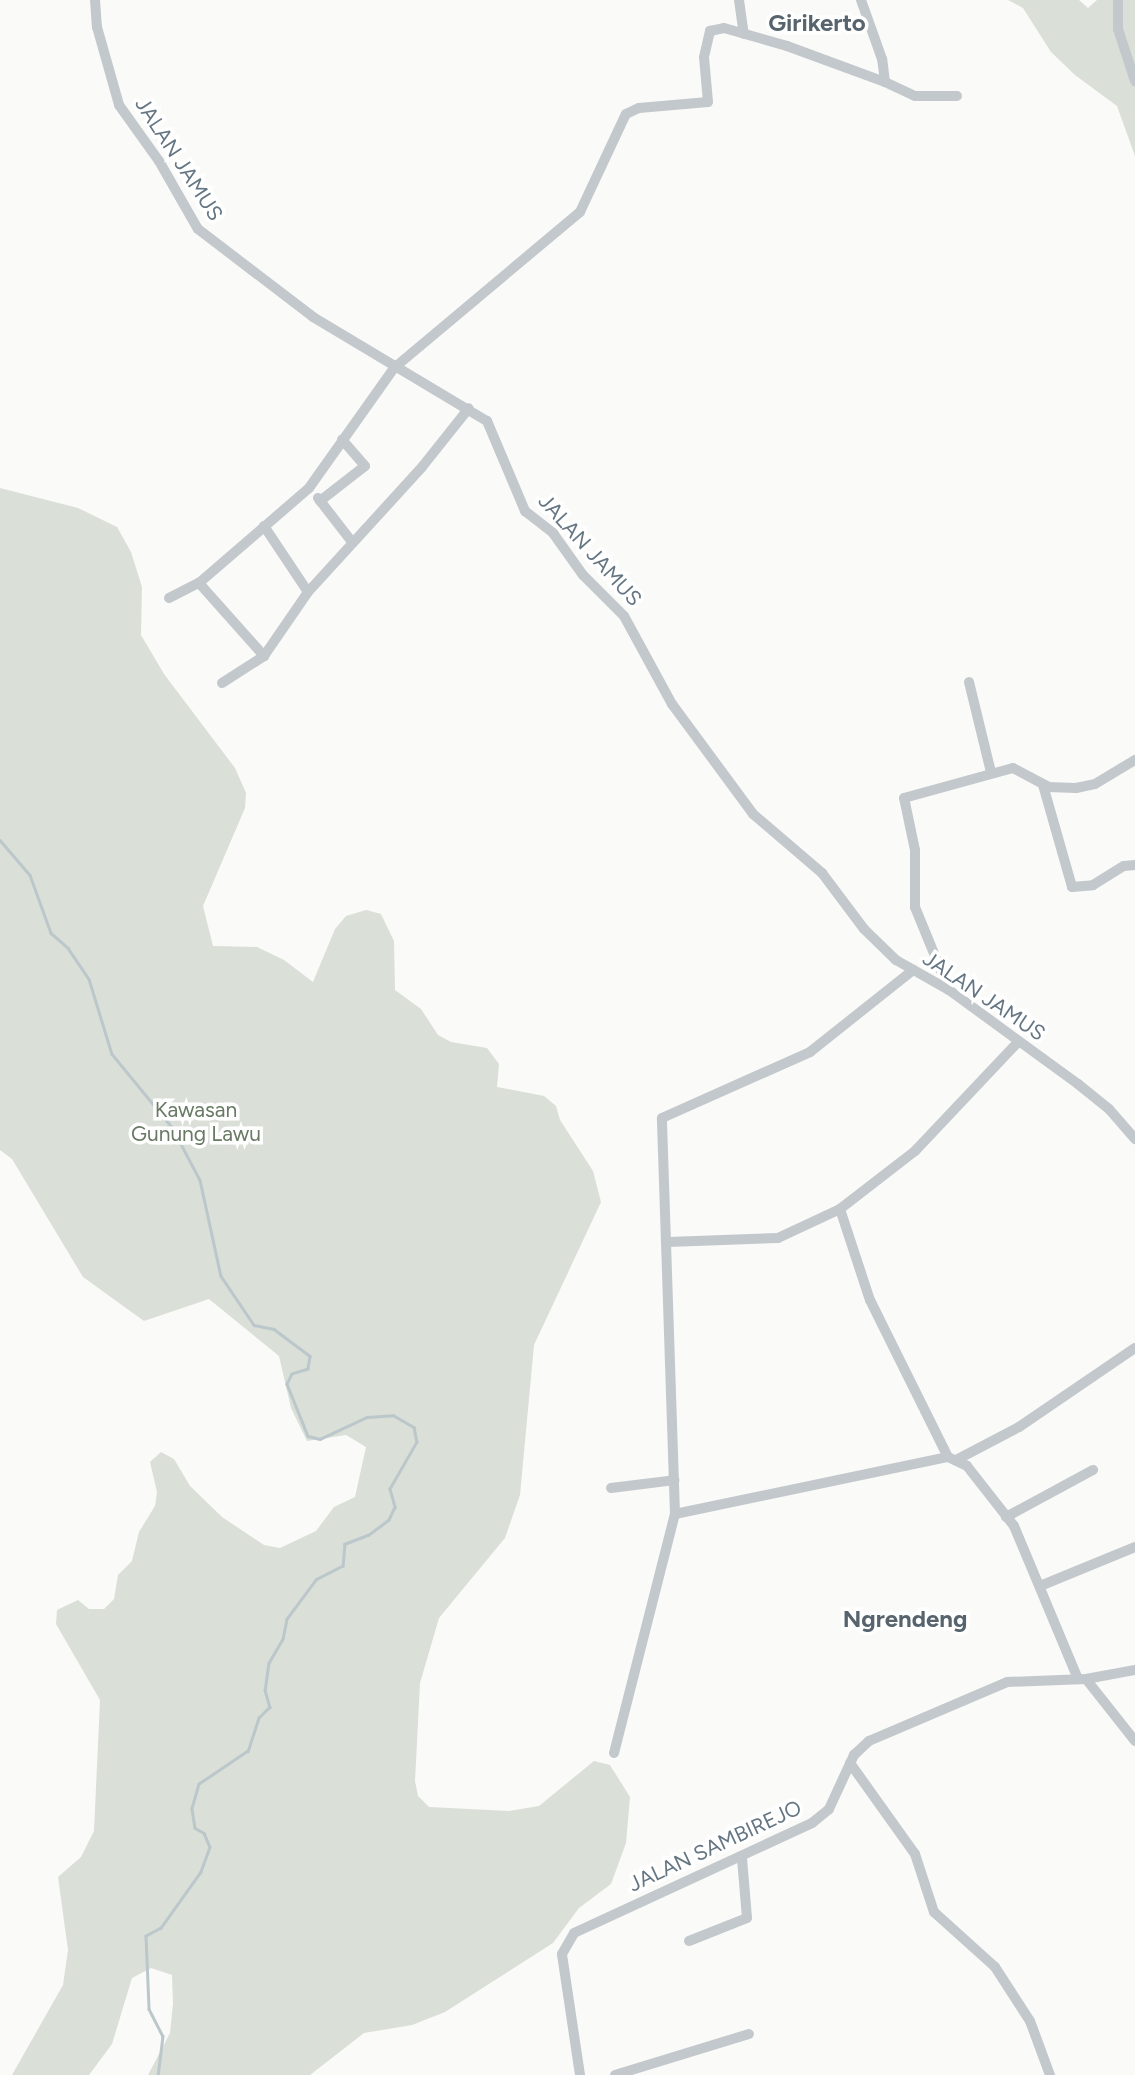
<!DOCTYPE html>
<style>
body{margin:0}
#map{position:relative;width:1135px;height:2075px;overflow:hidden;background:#fafaf8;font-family:Figtree,sans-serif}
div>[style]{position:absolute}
.green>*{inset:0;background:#dadfd7}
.stream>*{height:2.5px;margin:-1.25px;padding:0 1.25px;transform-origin:1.25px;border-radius:1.25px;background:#bbc7cb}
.minor>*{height:10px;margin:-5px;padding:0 5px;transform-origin:5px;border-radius:5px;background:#c3c8cc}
span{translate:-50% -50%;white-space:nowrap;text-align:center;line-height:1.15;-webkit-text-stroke:7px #fff;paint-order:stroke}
.street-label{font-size:21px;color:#657683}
.park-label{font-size:21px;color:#687a64}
.quarter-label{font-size:24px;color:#57646e;font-weight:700}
</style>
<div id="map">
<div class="green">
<div style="clip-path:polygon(1008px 0,1079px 0,1088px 8px,1097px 0,1135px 0,1135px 156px,1117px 106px,1075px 75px,1051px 52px,1023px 8px)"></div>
<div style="clip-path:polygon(0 488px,78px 508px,117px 527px,131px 552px,142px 587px,141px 635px,164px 674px,235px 768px,246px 793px,245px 808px,203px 906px,213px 946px,257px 947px,284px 960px,313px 982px,335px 929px,346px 916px,366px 910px,381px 914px,394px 941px,395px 990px,421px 1009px,438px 1035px,451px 1042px,487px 1048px,499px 1064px,497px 1087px,544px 1096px,556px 1106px,560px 1120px,593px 1171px,601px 1202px,534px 1345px,520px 1495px,505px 1538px,439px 1618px,420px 1683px,415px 1781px,418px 1796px,429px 1807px,509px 1811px,539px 1806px,594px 1761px,610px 1765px,630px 1797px,626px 1843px,611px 1884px,579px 1908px,553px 1943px,445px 2012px,412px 2025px,364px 2033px,310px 2075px,148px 2075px,170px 2033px,173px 2004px,172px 1975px,151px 1968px,132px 1978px,112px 2044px,89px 2075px,12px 2075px,63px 1985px,68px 1950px,58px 1877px,81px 1857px,94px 1831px,100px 1700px,56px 1624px,57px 1610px,78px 1600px,89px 1609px,104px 1609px,114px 1599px,118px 1575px,132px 1561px,139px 1532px,155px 1506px,157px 1492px,150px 1462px,161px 1452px,174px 1459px,190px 1486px,222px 1517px,264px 1545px,280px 1548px,316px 1531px,334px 1507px,355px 1497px,366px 1447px,346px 1435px,307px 1441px,291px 1408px,279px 1356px,209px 1299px,144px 1321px,83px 1277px,12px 1159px,0 1150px)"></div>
</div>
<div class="stream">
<div style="left:0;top:840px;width:46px;rotate:49.4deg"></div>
<div style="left:30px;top:875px;width:62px;rotate:70.1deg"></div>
<div style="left:51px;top:933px;width:23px;rotate:41deg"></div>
<div style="left:68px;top:948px;width:37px;rotate:56deg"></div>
<div style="left:89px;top:979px;width:78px;rotate:73deg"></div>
<div style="left:112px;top:1054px;width:94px;rotate:50.6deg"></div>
<div style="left:172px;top:1127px;width:60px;rotate:62.2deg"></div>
<div style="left:200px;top:1180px;width:98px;rotate:77.7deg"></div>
<div style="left:221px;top:1276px;width:59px;rotate:56deg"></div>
<div style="left:254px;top:1325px;width:20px;rotate:11deg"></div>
<div style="left:274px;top:1329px;width:45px;rotate:36.9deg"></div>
<div style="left:310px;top:1356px;width:13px;rotate:99deg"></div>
<div style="left:308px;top:1369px;width:17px;rotate:163deg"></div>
<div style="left:292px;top:1374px;width:11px;rotate:117deg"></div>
<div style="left:287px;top:1384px;width:56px;rotate:68deg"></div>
<div style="left:308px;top:1436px;width:12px;rotate:14deg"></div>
<div style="left:320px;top:1439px;width:52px;rotate:-25.1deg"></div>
<div style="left:367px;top:1417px;width:26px;rotate:-4deg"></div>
<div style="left:393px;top:1415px;width:24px;rotate:30deg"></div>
<div style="left:414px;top:1427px;width:15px;rotate:79deg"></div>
<div style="left:417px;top:1442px;width:54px;rotate:119.9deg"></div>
<div style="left:390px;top:1489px;width:19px;rotate:74deg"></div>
<div style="left:395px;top:1507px;width:14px;rotate:115deg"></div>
<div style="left:389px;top:1520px;width:25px;rotate:143deg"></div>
<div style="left:369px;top:1535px;width:26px;rotate:159deg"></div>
<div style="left:345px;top:1544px;width:22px;rotate:95deg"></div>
<div style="left:343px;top:1566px;width:30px;rotate:153deg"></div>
<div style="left:316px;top:1580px;width:49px;rotate:126.6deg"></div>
<div style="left:287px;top:1619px;width:20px;rotate:101deg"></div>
<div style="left:283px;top:1639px;width:28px;rotate:120deg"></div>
<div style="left:269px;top:1663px;width:27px;rotate:98deg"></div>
<div style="left:265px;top:1690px;width:18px;rotate:74deg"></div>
<div style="left:270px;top:1707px;width:16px;rotate:135deg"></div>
<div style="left:259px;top:1718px;width:35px;rotate:108deg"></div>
<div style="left:248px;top:1751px;width:59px;rotate:146deg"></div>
<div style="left:199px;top:1784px;width:26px;rotate:106deg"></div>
<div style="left:192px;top:1809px;width:19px;rotate:81deg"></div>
<div style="left:195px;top:1828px;width:10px;rotate:29deg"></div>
<div style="left:204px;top:1833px;width:15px;rotate:67deg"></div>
<div style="left:210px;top:1847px;width:27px;rotate:110deg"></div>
<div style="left:201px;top:1872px;width:69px;rotate:125.5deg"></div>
<div style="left:161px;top:1928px;width:17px;rotate:152deg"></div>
<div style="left:146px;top:1936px;width:73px;rotate:87.6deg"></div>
<div style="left:149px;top:2009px;width:30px;rotate:63deg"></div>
<div style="left:163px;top:2036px;width:39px;rotate:97deg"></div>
</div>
<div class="minor">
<div style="left:95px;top:0;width:27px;rotate:86deg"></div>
<div style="left:97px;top:27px;width:81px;rotate:74.2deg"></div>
<div style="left:119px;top:105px;width:69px;rotate:54.5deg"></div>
<div style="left:159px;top:161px;width:78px;rotate:60.2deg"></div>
<div style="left:198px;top:229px;width:145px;rotate:37.4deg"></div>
<div style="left:313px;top:317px;width:203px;rotate:30.9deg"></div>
<div style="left:487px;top:421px;width:98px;rotate:67.1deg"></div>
<div style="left:525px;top:511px;width:36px;rotate:38deg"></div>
<div style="left:553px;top:533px;width:52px;rotate:54.5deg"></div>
<div style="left:583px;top:575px;width:58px;rotate:45deg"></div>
<div style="left:624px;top:616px;width:100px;rotate:61.4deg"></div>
<div style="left:672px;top:704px;width:137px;rotate:53.6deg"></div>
<div style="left:753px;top:814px;width:91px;rotate:40.5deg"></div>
<div style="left:822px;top:873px;width:70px;rotate:53.1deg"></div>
<div style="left:864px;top:929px;width:45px;rotate:44.1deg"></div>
<div style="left:896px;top:960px;width:61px;rotate:29.5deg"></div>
<div style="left:949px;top:990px;width:160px;rotate:36.1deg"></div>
<div style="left:1078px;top:1084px;width:40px;rotate:39deg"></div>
<div style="left:1109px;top:1109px;width:40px;rotate:49deg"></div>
<div style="left:739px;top:0;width:34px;rotate:82deg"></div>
<div style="left:1118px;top:0;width:29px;rotate:90deg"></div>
<div style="left:1118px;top:29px;width:55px;rotate:71.9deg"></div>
<div style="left:885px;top:82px;width:33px;rotate:25deg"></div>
<div style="left:915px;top:96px;width:42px"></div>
<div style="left:318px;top:498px;width:56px;rotate:52.3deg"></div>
<div style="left:320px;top:501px;width:57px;rotate:-37.9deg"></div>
<div style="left:365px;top:466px;width:35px;rotate:-131deg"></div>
<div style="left:264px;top:526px;width:79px;rotate:56.3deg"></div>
<div style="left:199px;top:583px;width:98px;rotate:48.3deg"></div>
<div style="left:264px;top:656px;width:78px;rotate:-55.5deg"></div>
<div style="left:308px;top:592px;width:169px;rotate:-47.6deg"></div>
<div style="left:422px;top:467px;width:75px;rotate:-51.5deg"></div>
<div style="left:169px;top:598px;width:34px;rotate:-27deg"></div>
<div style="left:199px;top:583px;width:145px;rotate:-40.8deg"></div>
<div style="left:309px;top:488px;width:147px;rotate:-54.7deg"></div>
<div style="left:394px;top:368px;width:243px;rotate:-40deg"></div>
<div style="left:580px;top:212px;width:108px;rotate:-64.9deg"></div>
<div style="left:626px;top:114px;width:14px;rotate:-25deg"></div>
<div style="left:639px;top:108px;width:69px;rotate:-5deg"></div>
<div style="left:708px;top:102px;width:45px;rotate:-95.1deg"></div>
<div style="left:704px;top:57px;width:27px;rotate:-77deg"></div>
<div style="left:710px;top:31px;width:14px;rotate:-12deg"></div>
<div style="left:724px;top:28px;width:66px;rotate:15.9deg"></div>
<div style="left:787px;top:46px;width:104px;rotate:20.2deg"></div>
<div style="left:885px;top:82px;width:23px;rotate:-97deg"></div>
<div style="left:882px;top:59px;width:63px;rotate:-109.6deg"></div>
<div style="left:969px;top:682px;width:93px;rotate:76.3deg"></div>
<div style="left:222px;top:683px;width:50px;rotate:-32.7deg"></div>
<div style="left:1043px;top:785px;width:106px;rotate:74.1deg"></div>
<div style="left:1072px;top:887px;width:21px;rotate:-5deg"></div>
<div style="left:1093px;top:885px;width:36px;rotate:-32deg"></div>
<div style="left:1124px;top:866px;width:11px;rotate:-5deg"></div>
<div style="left:949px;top:990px;width:90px;rotate:-112.3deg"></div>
<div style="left:915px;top:907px;width:57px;rotate:-90deg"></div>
<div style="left:915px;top:850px;width:53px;rotate:-101.9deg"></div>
<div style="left:904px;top:798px;width:113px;rotate:-15.4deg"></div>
<div style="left:1013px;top:768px;width:40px;rotate:28deg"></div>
<div style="left:1048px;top:787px;width:28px;rotate:2deg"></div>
<div style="left:1076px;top:788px;width:19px;rotate:-12deg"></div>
<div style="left:1095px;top:784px;width:47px;rotate:-31deg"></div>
<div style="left:840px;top:1209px;width:96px;rotate:71.8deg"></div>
<div style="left:870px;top:1300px;width:175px;rotate:63.6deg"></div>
<div style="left:948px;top:1457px;width:21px;rotate:25deg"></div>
<div style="left:967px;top:1466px;width:76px;rotate:51.9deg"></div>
<div style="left:1014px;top:1526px;width:166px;rotate:67.3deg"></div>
<div style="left:668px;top:1242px;width:110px;rotate:-2.1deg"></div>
<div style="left:778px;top:1238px;width:68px;rotate:-25.1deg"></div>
<div style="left:840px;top:1209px;width:95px;rotate:-37.7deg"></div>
<div style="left:915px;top:1151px;width:150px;rotate:-46.6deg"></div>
<div style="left:958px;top:1459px;width:69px;rotate:-27.7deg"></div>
<div style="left:1019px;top:1427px;width:140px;rotate:-34.3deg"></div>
<div style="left:611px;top:1488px;width:64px;rotate:-7.1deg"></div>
<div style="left:675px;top:1514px;width:279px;rotate:-11.8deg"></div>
<div style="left:1006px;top:1517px;width:99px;rotate:-28.4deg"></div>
<div style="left:1040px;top:1586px;width:103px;rotate:-22.3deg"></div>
<div style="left:1086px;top:1679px;width:79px;rotate:51.7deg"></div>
<div style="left:614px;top:1753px;width:247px;rotate:-75.7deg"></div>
<div style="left:675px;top:1514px;width:396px;rotate:-91.9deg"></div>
<div style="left:662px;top:1118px;width:162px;rotate:-24deg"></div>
<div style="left:810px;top:1052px;width:132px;rotate:-38.5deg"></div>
<div style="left:850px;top:1763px;width:112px;rotate:54.5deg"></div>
<div style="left:915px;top:1854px;width:61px;rotate:71.9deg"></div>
<div style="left:934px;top:1912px;width:82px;rotate:42deg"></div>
<div style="left:995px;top:1967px;width:64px;rotate:57.1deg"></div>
<div style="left:1030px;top:2021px;width:58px;rotate:69.7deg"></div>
<div style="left:689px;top:1941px;width:62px;rotate:-21.6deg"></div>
<div style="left:747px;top:1918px;width:60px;rotate:-94.8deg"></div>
<div style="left:580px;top:2075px;width:122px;rotate:-98.5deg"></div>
<div style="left:562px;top:1954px;width:24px;rotate:-60deg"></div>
<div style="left:574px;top:1933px;width:262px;rotate:-24.8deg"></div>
<div style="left:812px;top:1823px;width:22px;rotate:-39deg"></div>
<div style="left:829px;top:1809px;width:60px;rotate:-65.2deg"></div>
<div style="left:854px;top:1755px;width:21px;rotate:-43deg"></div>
<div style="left:869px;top:1741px;width:150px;rotate:-23.1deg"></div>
<div style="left:1007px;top:1682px;width:79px;rotate:-2.2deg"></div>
<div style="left:1086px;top:1679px;width:50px;rotate:-10.4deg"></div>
<div style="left:615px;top:2075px;width:140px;rotate:-17deg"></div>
</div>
<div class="street-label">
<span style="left:179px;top:159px;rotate:57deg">JALAN JAMUS</span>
<span style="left:590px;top:550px;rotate:48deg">JALAN JAMUS</span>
<span style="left:984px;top:996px;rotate:34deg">JALAN JAMUS</span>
<span style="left:715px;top:1846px;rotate:-25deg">JALAN SAMBIREJO</span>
</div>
<div class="park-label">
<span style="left:196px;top:1122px">Kawasan<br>Gunung Lawu</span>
</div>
<div class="quarter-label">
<span style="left:817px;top:23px">Girikerto</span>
<span style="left:905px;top:1619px">Ngrendeng</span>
</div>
</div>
